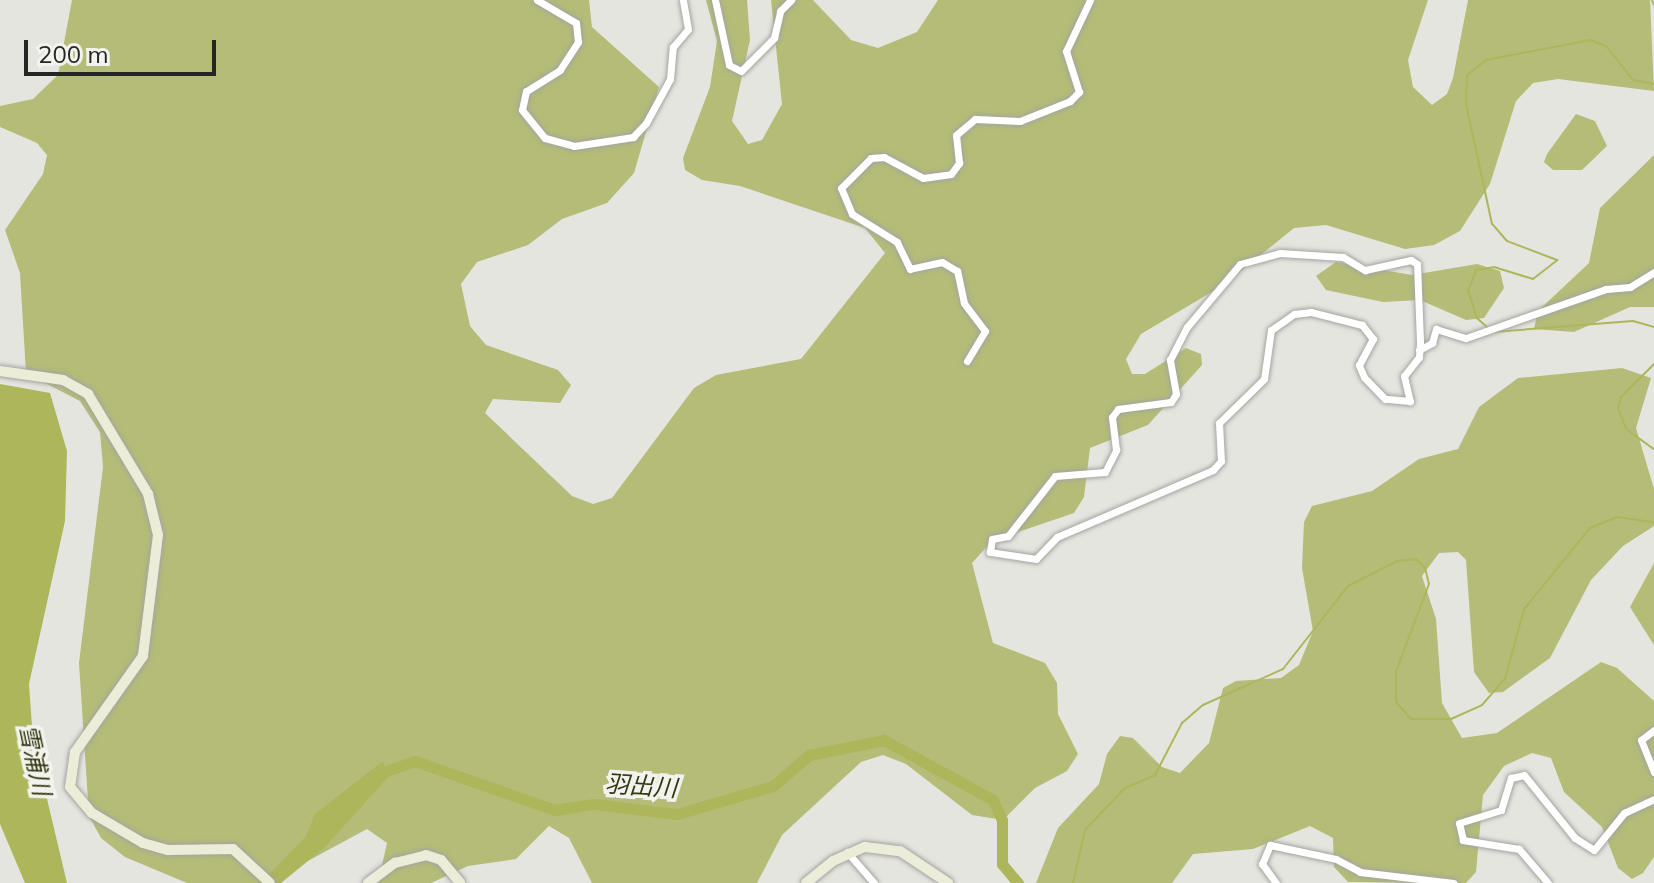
<!DOCTYPE html>
<meta charset="utf-8">
<style>
body{margin:0}
#map{position:relative;width:1654px;height:883px;overflow:hidden;background:#e5e5e0;font-family:Mulish,"Noto Sans JP",sans-serif}
div>[style]{position:absolute}
.green>*{inset:0;background:#b4bc77}
.water>*{inset:0;background:#adb65a}
.stream>*{height:2px;margin:-1px;padding:0 1px;transform-origin:1px;border-radius:1px;background:#adb65a}
.river>*{height:11px;margin:-5.5px;padding:0 5.5px;transform-origin:5.5px;border-radius:5.5px;background:#adb65a}
.roads{filter:drop-shadow(0 0 2px #a4a5a0) drop-shadow(0 0 2px #a4a5a0)}
.street>*{height:7px;margin:-3.5px;padding:0 3.5px;transform-origin:3.5px;border-radius:3.5px;background:#fff}
.secondary>*{height:10px;margin:-5px;padding:0 5px;transform-origin:5px;border-radius:5px;background:#ebedd8}
span{translate:-50% -50%;white-space:nowrap;text-align:center;line-height:1.15;-webkit-text-stroke:7px #f2f3ee;paint-order:stroke}
.water-label{font-size:24px;color:#343710;font-style:italic}
.scale{position:absolute;left:24px;top:40px;width:192px;height:36px;box-sizing:border-box;border:4px solid #252624;border-top:0;padding-left:10px;font-size:24px;line-height:28px;white-space:nowrap;color:#252624;-webkit-text-stroke:6px #f2f3ee;paint-order:stroke}
</style>
<div id="map">
<div class="green">
<div style="clip-path:polygon(72px 0,589px 0,592px 27px,659px 87px,634px 173px,607px 203px,562px 219px,528px 245px,477px 262px,461px 284px,470px 326px,486px 345px,558px 370px,571px 385px,560px 403px,493px 399px,485px 413px,572px 496px,593px 504px,612px 498px,694px 388px,716px 375px,801px 359px,885px 253px,865px 228px,740px 186px,702px 180px,685px 170px,683px 158px,710px 87px,717px 41px,706px 0,747px 0,750px 40px,732px 121px,748px 144px,762px 140px,782px 104px,771px 0,813px 0,851px 40px,878px 48px,917px 32px,938px 0,1428px 0,1408px 60px,1413px 87px,1432px 105px,1447px 94px,1453px 78px,1468px 0,1650px 0,1654px 91px,1558px 79px,1533px 83px,1516px 101px,1490px 184px,1460px 231px,1434px 245px,1405px 249px,1326px 225px,1294px 228px,1225px 284px,1141px 334px,1126px 359px,1132px 374px,1145px 374px,1186px 348px,1201px 354px,1202px 365px,1148px 425px,1090px 448px,1084px 497px,1074px 513px,992px 541px,972px 563px,993px 643px,1045px 663px,1057px 683px,1058px 714px,1078px 754px,1067px 771px,1035px 788px,1003px 820px,972px 815px,906px 764px,883px 755px,861px 762px,782px 835px,757px 883px,592px 883px,569px 838px,549px 826px,516px 859px,468px 866px,431px 883px,378px 883px,387px 843px,367px 829px,267px 883px,187px 883px,125px 857px,101px 838px,89px 816px,79px 663px,103px 467px,100px 432px,80px 401px,26px 373px,20px 273px,5px 230px,43px 174px,47px 155px,37px 143px,0 127px,0 106px,33px 99px,58px 75px)"></div>
<div style="clip-path:polygon(1576px 114px,1595px 121px,1607px 146px,1582px 170px,1553px 170px,1544px 162px,1547px 154px)"></div>
<div style="clip-path:polygon(1654px 155px,1654px 307px,1630px 307px,1574px 332px,1534px 329px,1538px 311px,1589px 263px,1600px 208px)"></div>
<div style="clip-path:polygon(1336px 262px,1412px 275px,1477px 264px,1500px 271px,1504px 288px,1484px 318px,1466px 320px,1420px 300px,1383px 302px,1326px 290px,1316px 276px)"></div>
<div style="clip-path:polygon(1622px 368px,1651px 378px,1636px 428px,1654px 489px,1654px 526px,1623px 546px,1591px 580px,1550px 658px,1503px 692px,1489px 693px,1474px 672px,1466px 560px,1458px 552px,1439px 553px,1422px 576px,1436px 619px,1442px 703px,1462px 738px,1497px 733px,1601px 662px,1617px 668px,1654px 701px,1654px 857px,1643px 873px,1632px 879px,1618px 868px,1602px 827px,1564px 792px,1551px 758px,1532px 753px,1504px 766px,1483px 795px,1476px 872px,1466px 883px,1348px 882px,1334px 867px,1333px 838px,1310px 826px,1253px 849px,1193px 854px,1172px 883px,1036px 883px,1058px 828px,1099px 784px,1107px 754px,1120px 736px,1133px 738px,1162px 767px,1180px 773px,1209px 743px,1223px 688px,1236px 681px,1281px 678px,1299px 665px,1313px 631px,1302px 568px,1304px 522px,1312px 506px,1372px 491px,1419px 459px,1458px 449px,1479px 407px,1518px 378px)"></div>
<div style="clip-path:polygon(1654px 563px,1654px 645px,1630px 607px)"></div>
</div>
<div class="water">
<div style="clip-path:polygon(0 384px,50px 393px,67px 451px,65px 521px,29px 684px,33px 740px,67px 883px,25px 883px,0 824px)"></div>
<div style="clip-path:polygon(383px 761px,388px 777px,325px 847px,281px 883px,261px 883px,306px 836px,315px 814px)"></div>
</div>
<div class="stream">
<div style="left:1652px;top:0;width:5px;rotate:68deg"></div>
<div style="left:1488px;top:328px;width:15px;rotate:-138deg"></div>
<div style="left:1477px;top:318px;width:28px;rotate:-108deg"></div>
<div style="left:1468px;top:291px;width:22px;rotate:-69deg"></div>
<div style="left:1476px;top:270px;width:18px;rotate:-9deg"></div>
<div style="left:1494px;top:267px;width:41px;rotate:17.1deg"></div>
<div style="left:1533px;top:279px;width:31px;rotate:-38deg"></div>
<div style="left:1557px;top:260px;width:53px;rotate:-159.2deg"></div>
<div style="left:1507px;top:241px;width:23px;rotate:-131deg"></div>
<div style="left:1492px;top:224px;width:123px;rotate:-102.2deg"></div>
<div style="left:1466px;top:104px;width:29px;rotate:-88deg"></div>
<div style="left:1467px;top:75px;width:24px;rotate:-38deg"></div>
<div style="left:1486px;top:60px;width:106px;rotate:-10.9deg"></div>
<div style="left:1590px;top:40px;width:17px;rotate:21deg"></div>
<div style="left:1606px;top:46px;width:43px;rotate:51.5deg"></div>
<div style="left:1633px;top:80px;width:21px;rotate:11deg"></div>
<div style="left:1493px;top:332px;width:140px;rotate:-4.5deg"></div>
<div style="left:1633px;top:321px;width:22px;rotate:16deg"></div>
<div style="left:1654px;top:364px;width:47px;rotate:135deg"></div>
<div style="left:1621px;top:397px;width:11px;rotate:105deg"></div>
<div style="left:1618px;top:408px;width:22px;rotate:69deg"></div>
<div style="left:1626px;top:429px;width:34px;rotate:36deg"></div>
<div style="left:1073px;top:883px;width:54px;rotate:-77.2deg"></div>
<div style="left:1085px;top:830px;width:58px;rotate:-46.4deg"></div>
<div style="left:1125px;top:788px;width:33px;rotate:-23deg"></div>
<div style="left:1155px;top:775px;width:59px;rotate:-62.6deg"></div>
<div style="left:1182px;top:723px;width:28px;rotate:-41deg"></div>
<div style="left:1203px;top:705px;width:88px;rotate:-24.2deg"></div>
<div style="left:1283px;top:669px;width:105px;rotate:-51.9deg"></div>
<div style="left:1348px;top:586px;width:55px;rotate:-27deg"></div>
<div style="left:1397px;top:561px;width:19px;rotate:-6deg"></div>
<div style="left:1416px;top:559px;width:13px;rotate:45deg"></div>
<div style="left:1425px;top:568px;width:16px;rotate:76deg"></div>
<div style="left:1429px;top:584px;width:94px;rotate:110.6deg"></div>
<div style="left:1396px;top:672px;width:30px;rotate:90deg"></div>
<div style="left:1396px;top:702px;width:23px;rotate:49deg"></div>
<div style="left:1411px;top:719px;width:40px"></div>
<div style="left:1451px;top:719px;width:34px;rotate:-24deg"></div>
<div style="left:1482px;top:705px;width:35px;rotate:-49deg"></div>
<div style="left:1505px;top:679px;width:73px;rotate:-74.8deg"></div>
<div style="left:1524px;top:609px;width:104px;rotate:-50.8deg"></div>
<div style="left:1590px;top:528px;width:29px;rotate:-22deg"></div>
<div style="left:1617px;top:517px;width:37px;rotate:8deg"></div>
</div>
<div class="river">
<div style="left:372px;top:776px;width:46px;rotate:-19.2deg"></div>
<div style="left:415px;top:761px;width:148px;rotate:19.3deg"></div>
<div style="left:555px;top:810px;width:39px;rotate:-9deg"></div>
<div style="left:594px;top:804px;width:84px;rotate:6.9deg"></div>
<div style="left:677px;top:814px;width:100px;rotate:-16.3deg"></div>
<div style="left:773px;top:786px;width:48px;rotate:-40.7deg"></div>
<div style="left:809px;top:755px;width:76px;rotate:-11.3deg"></div>
<div style="left:884px;top:740px;width:124px;rotate:28.8deg"></div>
<div style="left:993px;top:800px;width:22px;rotate:66deg"></div>
<div style="left:1002px;top:820px;width:44px;rotate:90deg"></div>
<div style="left:1002px;top:864px;width:25px;rotate:50deg"></div>
</div>
<div class="roads">
<div class="street">
<div style="left:537px;top:0;width:45px;rotate:30.5deg"></div>
<div style="left:576px;top:23px;width:19px;rotate:84deg"></div>
<div style="left:578px;top:42px;width:33px;rotate:123deg"></div>
<div style="left:560px;top:70px;width:40px;rotate:148deg"></div>
<div style="left:526px;top:91px;width:19px;rotate:102deg"></div>
<div style="left:522px;top:110px;width:36px;rotate:51deg"></div>
<div style="left:545px;top:138px;width:30px;rotate:15deg"></div>
<div style="left:574px;top:146px;width:60px;rotate:-8.7deg"></div>
<div style="left:633px;top:137px;width:19px;rotate:-47deg"></div>
<div style="left:646px;top:123px;width:50px;rotate:-61.4deg"></div>
<div style="left:670px;top:79px;width:32px;rotate:-85deg"></div>
<div style="left:673px;top:47px;width:23px;rotate:-50deg"></div>
<div style="left:688px;top:29px;width:29px;rotate:-100deg"></div>
<div style="left:715px;top:0;width:66px;rotate:77.8deg"></div>
<div style="left:729px;top:65px;width:13px;rotate:27deg"></div>
<div style="left:741px;top:71px;width:47px;rotate:-45deg"></div>
<div style="left:774px;top:38px;width:28px;rotate:-77deg"></div>
<div style="left:780px;top:11px;width:16px;rotate:-45deg"></div>
<div style="left:1280px;top:253px;width:63px;rotate:3.6deg"></div>
<div style="left:1343px;top:257px;width:26px;rotate:31deg"></div>
<div style="left:1365px;top:270px;width:47px;rotate:-12.3deg"></div>
<div style="left:1411px;top:260px;width:7px;rotate:34deg"></div>
<div style="left:1417px;top:264px;width:79px;rotate:87.8deg"></div>
<div style="left:1420px;top:343px;width:14px;rotate:94deg"></div>
<div style="left:1419px;top:357px;width:24px;rotate:128deg"></div>
<div style="left:1404px;top:376px;width:26px;rotate:77deg"></div>
<div style="left:1410px;top:401px;width:25px;rotate:-175deg"></div>
<div style="left:1385px;top:399px;width:30px;rotate:-134deg"></div>
<div style="left:1364px;top:377px;width:13px;rotate:-113deg"></div>
<div style="left:1359px;top:365px;width:30px;rotate:-62deg"></div>
<div style="left:1373px;top:339px;width:18px;rotate:-128deg"></div>
<div style="left:1362px;top:325px;width:53px;rotate:-165.7deg"></div>
<div style="left:1311px;top:312px;width:17px;rotate:173deg"></div>
<div style="left:1294px;top:314px;width:28px;rotate:145deg"></div>
<div style="left:1271px;top:330px;width:49px;rotate:98.1deg"></div>
<div style="left:1264px;top:379px;width:63px;rotate:135.6deg"></div>
<div style="left:1219px;top:423px;width:38px;rotate:87deg"></div>
<div style="left:1221px;top:461px;width:12px;rotate:132deg"></div>
<div style="left:1213px;top:470px;width:170px;rotate:156.8deg"></div>
<div style="left:1057px;top:537px;width:30px;rotate:134deg"></div>
<div style="left:1036px;top:559px;width:47px;rotate:-171.3deg"></div>
<div style="left:990px;top:552px;width:13px;rotate:-81deg"></div>
<div style="left:992px;top:539px;width:16px;rotate:-11deg"></div>
<div style="left:1008px;top:536px;width:76px;rotate:-51.9deg"></div>
<div style="left:1055px;top:476px;width:50px;rotate:-4.6deg"></div>
<div style="left:1105px;top:472px;width:25px;rotate:-63deg"></div>
<div style="left:1116px;top:450px;width:33px;rotate:-97deg"></div>
<div style="left:1112px;top:417px;width:10px;rotate:-53deg"></div>
<div style="left:1118px;top:409px;width:53px;rotate:-7.5deg"></div>
<div style="left:1171px;top:402px;width:9px;rotate:-58deg"></div>
<div style="left:1176px;top:394px;width:35px;rotate:-100deg"></div>
<div style="left:1170px;top:360px;width:37px;rotate:-63deg"></div>
<div style="left:1187px;top:327px;width:82px;rotate:-49.9deg"></div>
<div style="left:1240px;top:264px;width:41px;rotate:-15.4deg"></div>
<div style="left:1419px;top:350px;width:15px;rotate:-28deg"></div>
<div style="left:1432px;top:343px;width:15px;rotate:-74deg"></div>
<div style="left:1436px;top:329px;width:31px;rotate:17deg"></div>
<div style="left:1466px;top:338px;width:148px;rotate:-19.3deg"></div>
<div style="left:1606px;top:289px;width:24px;rotate:-5deg"></div>
<div style="left:1630px;top:287px;width:28px;rotate:-32deg"></div>
<div style="left:967px;top:361px;width:35px;rotate:-59deg"></div>
<div style="left:985px;top:331px;width:35px;rotate:-127deg"></div>
<div style="left:964px;top:303px;width:33px;rotate:-102deg"></div>
<div style="left:957px;top:271px;width:17px;rotate:-149deg"></div>
<div style="left:942px;top:262px;width:33px;rotate:168deg"></div>
<div style="left:910px;top:269px;width:30px;rotate:-116deg"></div>
<div style="left:897px;top:242px;width:53px;rotate:-148.1deg"></div>
<div style="left:852px;top:214px;width:28px;rotate:-113deg"></div>
<div style="left:841px;top:188px;width:42px;rotate:-45deg"></div>
<div style="left:871px;top:158px;width:13px;rotate:-4deg"></div>
<div style="left:884px;top:157px;width:44px;rotate:28.3deg"></div>
<div style="left:923px;top:178px;width:28px;rotate:-8deg"></div>
<div style="left:951px;top:174px;width:14px;rotate:-54deg"></div>
<div style="left:959px;top:163px;width:28px;rotate:-96deg"></div>
<div style="left:956px;top:135px;width:25px;rotate:-40deg"></div>
<div style="left:975px;top:119px;width:45px;rotate:2.5deg"></div>
<div style="left:1020px;top:121px;width:54px;rotate:-21.8deg"></div>
<div style="left:1070px;top:101px;width:13px;rotate:-45deg"></div>
<div style="left:1079px;top:92px;width:43px;rotate:-107.6deg"></div>
<div style="left:1066px;top:51px;width:56px;rotate:-64.8deg"></div>
<div style="left:1654px;top:730px;width:16px;rotate:142deg"></div>
<div style="left:1641px;top:740px;width:35px;rotate:68deg"></div>
<div style="left:847px;top:852px;width:41px;rotate:48.9deg"></div>
<div style="left:1276px;top:883px;width:24px;rotate:-126deg"></div>
<div style="left:1262px;top:864px;width:21px;rotate:-67deg"></div>
<div style="left:1270px;top:845px;width:67px;rotate:12deg"></div>
<div style="left:1336px;top:859px;width:27px;rotate:28deg"></div>
<div style="left:1360px;top:872px;width:94px;rotate:6.7deg"></div>
<div style="left:1548px;top:883px;width:45px;rotate:-130.5deg"></div>
<div style="left:1519px;top:849px;width:57px;rotate:-170.9deg"></div>
<div style="left:1463px;top:840px;width:17px;rotate:-103deg"></div>
<div style="left:1459px;top:823px;width:44px;rotate:-17.2deg"></div>
<div style="left:1501px;top:810px;width:34px;rotate:-73deg"></div>
<div style="left:1511px;top:778px;width:13px;rotate:-13deg"></div>
<div style="left:1524px;top:775px;width:81px;rotate:51deg"></div>
<div style="left:1575px;top:838px;width:22px;rotate:32deg"></div>
<div style="left:1594px;top:850px;width:48px;rotate:-51deg"></div>
<div style="left:1624px;top:813px;width:33px;rotate:-25deg"></div>
</div>
<div class="secondary">
<div style="left:0;top:371px;width:64px;rotate:8.1deg"></div>
<div style="left:63px;top:380px;width:29px;rotate:29deg"></div>
<div style="left:88px;top:394px;width:117px;rotate:59deg"></div>
<div style="left:148px;top:494px;width:42px;rotate:76.3deg"></div>
<div style="left:158px;top:535px;width:122px;rotate:97.1deg"></div>
<div style="left:143px;top:656px;width:118px;rotate:125.3deg"></div>
<div style="left:75px;top:752px;width:35px;rotate:98deg"></div>
<div style="left:70px;top:787px;width:34px;rotate:50deg"></div>
<div style="left:92px;top:813px;width:59px;rotate:30.5deg"></div>
<div style="left:143px;top:843px;width:26px;rotate:16deg"></div>
<div style="left:168px;top:850px;width:65px;rotate:-0.9deg"></div>
<div style="left:233px;top:849px;width:50px;rotate:42.6deg"></div>
<div style="left:368px;top:883px;width:34px;rotate:-37deg"></div>
<div style="left:395px;top:863px;width:32px;rotate:-14deg"></div>
<div style="left:426px;top:855px;width:16px;rotate:18deg"></div>
<div style="left:441px;top:860px;width:30px;rotate:50deg"></div>
<div style="left:806px;top:883px;width:35px;rotate:-39deg"></div>
<div style="left:833px;top:861px;width:35px;rotate:-24deg"></div>
<div style="left:865px;top:847px;width:35px;rotate:7deg"></div>
<div style="left:900px;top:851px;width:58px;rotate:33.7deg"></div>
</div>
</div>
<div class="water-label">
<span style="left:35px;top:760px;rotate:78deg">雪浦川</span>
<span style="left:641px;top:786px;rotate:4deg">羽出川</span>
</div>
<div class="scale">200 m</div>
</div>
